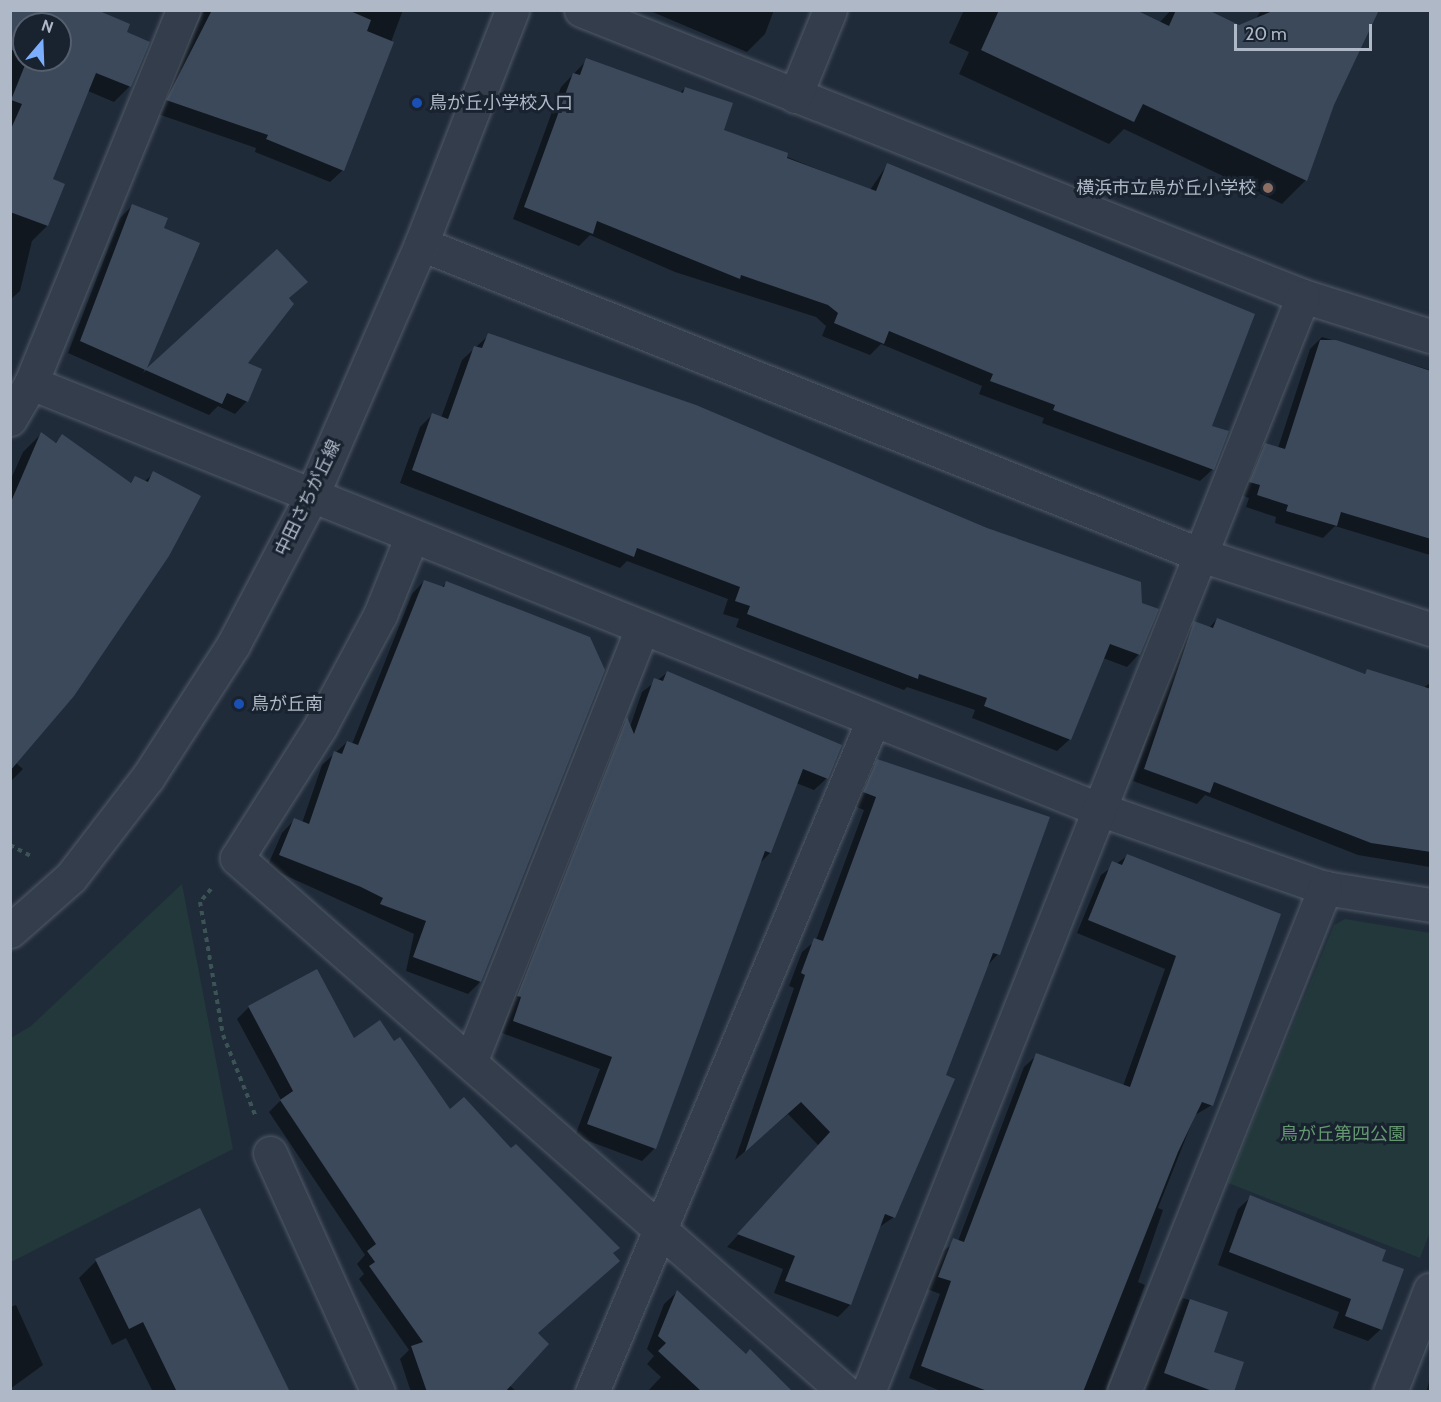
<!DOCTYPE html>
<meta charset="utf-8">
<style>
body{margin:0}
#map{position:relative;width:1441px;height:1402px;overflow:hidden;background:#202b3a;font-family:Cabin,"Noto Sans JP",sans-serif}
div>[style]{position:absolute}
.green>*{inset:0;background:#22383b}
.shadow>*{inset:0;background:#0007}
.building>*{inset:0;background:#3b495b}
.path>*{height:4px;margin-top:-2px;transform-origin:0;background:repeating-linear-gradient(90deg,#3c5456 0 4.5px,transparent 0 9px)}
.roads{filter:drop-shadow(0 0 2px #515b68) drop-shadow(0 0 2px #515b68)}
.minor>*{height:33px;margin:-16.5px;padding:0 16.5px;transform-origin:16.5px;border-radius:16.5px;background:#343d4b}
.tertiary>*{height:33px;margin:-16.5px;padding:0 16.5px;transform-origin:16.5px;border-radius:16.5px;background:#343d4b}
.dots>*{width:16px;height:16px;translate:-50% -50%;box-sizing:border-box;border:3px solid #19222f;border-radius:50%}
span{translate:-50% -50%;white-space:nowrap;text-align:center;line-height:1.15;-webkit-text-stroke:6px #19222f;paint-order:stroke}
.poi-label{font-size:18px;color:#aeb8c7}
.left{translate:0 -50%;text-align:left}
.right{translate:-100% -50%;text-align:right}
.street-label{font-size:18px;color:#aeb8c7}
.park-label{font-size:18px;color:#649970}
.frame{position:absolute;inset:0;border:12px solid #aeb8c7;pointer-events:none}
.north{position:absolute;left:12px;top:12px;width:60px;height:60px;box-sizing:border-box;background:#19222f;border:2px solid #555e6c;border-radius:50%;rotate:19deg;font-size:16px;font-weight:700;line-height:24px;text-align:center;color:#aeb8c7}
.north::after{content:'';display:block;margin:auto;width:21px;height:27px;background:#7caefe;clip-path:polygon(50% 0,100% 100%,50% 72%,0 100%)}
.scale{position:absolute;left:1234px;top:24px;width:138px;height:27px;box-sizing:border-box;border:3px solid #aeb8c7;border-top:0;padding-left:8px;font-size:18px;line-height:21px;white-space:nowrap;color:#aeb8c7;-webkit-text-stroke:4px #19222f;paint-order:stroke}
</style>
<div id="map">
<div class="green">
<div style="clip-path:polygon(182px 884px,233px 1149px,11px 1262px,11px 1038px,31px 1026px)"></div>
<div style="clip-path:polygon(1345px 919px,1430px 933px,1430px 1232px,1420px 1258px,1228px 1183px,1334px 925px)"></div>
</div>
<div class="shadow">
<div style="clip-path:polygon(evenodd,10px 10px,125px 33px,130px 86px,114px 102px,88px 91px,52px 180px,63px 184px,47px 226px,32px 241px,20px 291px,10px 300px,10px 10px,24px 24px,60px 24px,60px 60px,24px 60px,24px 24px)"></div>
<div style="clip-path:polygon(204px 10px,403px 10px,343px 170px,330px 182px,255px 152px,256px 148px,155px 113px)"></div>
<div style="clip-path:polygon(648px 10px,774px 10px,765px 34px,747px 52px)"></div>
<div style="clip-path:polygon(964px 10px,1132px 10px,1159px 23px,1171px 10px,1205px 10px,1239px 26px,1256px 19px,1261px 10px,1377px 10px,1333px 105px,1306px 180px,1282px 204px,1124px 129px,1109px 144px,959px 74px,969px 52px,949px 43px)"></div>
<div style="clip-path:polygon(587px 60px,680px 93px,685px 88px,722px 131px,870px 190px,887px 165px,1210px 427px,1213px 469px,1200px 481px,1042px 423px,1044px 418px,979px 394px,982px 386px,881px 344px,870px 355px,822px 336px,826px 326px,816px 317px,675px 272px,590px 235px,579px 246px,513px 219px,561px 87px)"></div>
<div style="clip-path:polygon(133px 205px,162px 229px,198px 244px,143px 373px,277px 251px,288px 299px,246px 363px,247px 401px,235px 414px,218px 406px,209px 415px,68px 353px,120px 218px)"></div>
<div style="clip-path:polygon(489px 335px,1139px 654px,1127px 667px,1103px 658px,1070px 739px,1057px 751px,972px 718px,975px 710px,907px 687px,904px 690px,736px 627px,739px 619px,723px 614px,728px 599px,627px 561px,620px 568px,400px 483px,420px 427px,432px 415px,441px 418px,462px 360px)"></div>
<div style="clip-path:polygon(1322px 337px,1430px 370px,1430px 555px,1335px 526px,1323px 538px,1275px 523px,1276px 517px,1246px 507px,1249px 498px,1238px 494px,1253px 457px,1265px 444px,1278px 448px,1310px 349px)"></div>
<div style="clip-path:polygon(41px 434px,54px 444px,62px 436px,129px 484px,135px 478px,144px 482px,154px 473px,16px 763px,23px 769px,10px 782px,10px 481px,23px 452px)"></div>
<div style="clip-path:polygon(424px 581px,441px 588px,447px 582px,480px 982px,468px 994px,406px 971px,414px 934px,267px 867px,282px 833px,294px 820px,302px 823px,322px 765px,347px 742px,352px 744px,412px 594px)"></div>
<div style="clip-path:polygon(1217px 619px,1363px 675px,1367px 671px,1423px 688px,1430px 683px,1430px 867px,1358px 855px,1205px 795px,1197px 804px,1133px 781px,1182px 635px,1195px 623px,1209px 628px)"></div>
<div style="clip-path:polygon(668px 672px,827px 778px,814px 790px,796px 783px,770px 853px,760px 863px,654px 1149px,642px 1161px,575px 1136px,600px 1069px,502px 1033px,510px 1010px,505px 1008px,615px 731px,626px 720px,630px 727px,642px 692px)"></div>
<div style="clip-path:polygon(878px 761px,1048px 818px,998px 954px,987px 966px,944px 1076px,894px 1217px,878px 1228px,850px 1305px,838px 1317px,774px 1293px,783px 1269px,727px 1247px,819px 1146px,788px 1114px,735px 1160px,794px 988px,789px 986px,802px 952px,816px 940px,864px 810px,852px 805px,865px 773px)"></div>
<div style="clip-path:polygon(1127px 856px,1279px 915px,1212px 1105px,1195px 1115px,1158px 1208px,1163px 1210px,1138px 1282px,1145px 1285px,1105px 1392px,943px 1392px,909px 1378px,940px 1294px,927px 1289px,941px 1252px,958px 1241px,1024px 1067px,1037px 1055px,1123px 1086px,1165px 969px,1077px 933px,1101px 875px)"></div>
<div style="clip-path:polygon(249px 1007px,353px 1040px,536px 1334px,509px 1385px,517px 1392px,411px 1392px,400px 1359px,409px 1350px,359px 1279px,364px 1274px,357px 1264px,365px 1255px,269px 1112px,281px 1100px,237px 1019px)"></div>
<div style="clip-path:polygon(1251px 1197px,1380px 1261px,1381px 1329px,1368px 1341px,1333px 1328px,1339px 1312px,1218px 1265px,1238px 1209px)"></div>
<div style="clip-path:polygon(200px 1210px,276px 1392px,153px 1392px,126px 1338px,112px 1345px,79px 1278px,96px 1261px)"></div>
<div style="clip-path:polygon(677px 1292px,746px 1355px,750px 1351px,793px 1392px,647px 1392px,661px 1377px,647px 1364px,654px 1356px,647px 1349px,664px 1304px)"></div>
<div style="clip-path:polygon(1183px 1298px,1226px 1312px,1212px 1352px,1232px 1392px,1136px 1392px,1171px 1310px)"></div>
<div style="clip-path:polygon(16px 1305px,43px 1365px,10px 1389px,10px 1307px)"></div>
<div style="clip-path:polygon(1430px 1379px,1430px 1392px,1426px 1392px)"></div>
</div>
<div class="building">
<div style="clip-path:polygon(10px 10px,97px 10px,130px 24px,127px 32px,150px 42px,131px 87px,96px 73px,53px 179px,65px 184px,48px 226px,10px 212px,10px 131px,22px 104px,11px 100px,27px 60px,60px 60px,60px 24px,24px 24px,24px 55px,10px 49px)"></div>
<div style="clip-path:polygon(212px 10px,348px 10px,371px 20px,367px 31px,394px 42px,344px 171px,266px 139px,268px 135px,166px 100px)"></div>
<div style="clip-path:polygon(999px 10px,1136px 10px,1169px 26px,1176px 10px,1208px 10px,1239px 25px,1275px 10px,1379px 10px,1334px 105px,1307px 181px,1143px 104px,1134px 122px,981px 50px)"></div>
<div style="clip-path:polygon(586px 58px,683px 93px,685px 87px,733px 103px,724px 130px,788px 153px,787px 158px,876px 191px,887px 163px,1255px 314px,1212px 426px,1229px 431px,1214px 470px,1053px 410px,1055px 405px,990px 381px,993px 374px,889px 331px,884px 344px,834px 323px,838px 313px,828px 305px,741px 275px,740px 279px,597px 221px,593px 234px,524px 207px,573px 73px,580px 75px)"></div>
<div style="clip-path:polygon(132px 204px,168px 218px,164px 228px,200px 243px,147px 368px,277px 249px,308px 282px,289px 298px,294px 304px,248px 363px,262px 369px,248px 402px,227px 393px,222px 404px,80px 341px)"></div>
<div style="clip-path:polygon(488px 333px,696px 405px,987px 528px,1141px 582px,1142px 603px,1159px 609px,1140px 655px,1110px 644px,1071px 740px,984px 706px,987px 698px,919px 674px,918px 679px,747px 614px,750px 606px,735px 601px,740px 587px,637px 548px,634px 557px,412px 470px,432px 413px,448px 419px,474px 346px,482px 348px)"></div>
<div style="clip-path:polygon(1320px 340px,1336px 340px,1431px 371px,1431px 539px,1341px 512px,1337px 526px,1286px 511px,1288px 505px,1257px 495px,1260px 485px,1249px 482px,1265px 443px,1285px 449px)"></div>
<div style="clip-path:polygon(41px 432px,56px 443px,62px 434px,131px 483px,135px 476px,148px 482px,153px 471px,201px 496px,169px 556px,74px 696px,10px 771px,10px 504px)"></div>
<div style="clip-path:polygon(424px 580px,444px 587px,446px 581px,590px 637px,605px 670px,481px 982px,413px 957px,426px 921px,380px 904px,383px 898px,361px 887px,279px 855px,294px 818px,309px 824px,334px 751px,342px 754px,347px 741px,358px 745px)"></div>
<div style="clip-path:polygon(1217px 618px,1365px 674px,1367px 669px,1431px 689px,1431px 852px,1371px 843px,1214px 782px,1210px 793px,1144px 769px,1194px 621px,1213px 628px)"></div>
<div style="clip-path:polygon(667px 671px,842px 745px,828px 779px,803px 769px,771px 853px,765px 851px,656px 1149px,587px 1124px,612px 1057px,513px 1021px,521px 997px,517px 996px,627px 717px,634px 734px,654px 678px,663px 681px)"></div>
<div style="clip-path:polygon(877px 759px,1050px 817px,1000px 955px,993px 953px,946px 1075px,955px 1079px,895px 1218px,885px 1214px,851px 1305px,785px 1281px,795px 1256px,737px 1234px,830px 1132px,801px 1102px,745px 1152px,805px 975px,801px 973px,814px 938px,823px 941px,876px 797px,863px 792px)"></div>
<div style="clip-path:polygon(1127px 854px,1281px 914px,1213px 1106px,1202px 1102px,1178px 1152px,1083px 1392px,990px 1392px,921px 1366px,951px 1281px,938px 1277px,953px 1238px,964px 1242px,1036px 1053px,1130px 1087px,1176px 956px,1088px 920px,1112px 861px,1122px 865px)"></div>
<div style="clip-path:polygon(317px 969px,354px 1038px,380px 1020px,394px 1041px,400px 1037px,450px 1109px,464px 1097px,511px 1148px,516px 1144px,620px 1248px,613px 1253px,620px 1261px,538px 1333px,549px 1344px,505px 1392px,427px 1392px,411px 1346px,423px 1342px,369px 1266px,375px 1262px,367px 1251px,376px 1244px,280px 1100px,293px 1091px,248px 1006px)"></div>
<div style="clip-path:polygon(1250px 1195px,1386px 1250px,1382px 1261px,1404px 1269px,1382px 1330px,1345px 1316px,1351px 1299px,1229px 1252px)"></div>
<div style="clip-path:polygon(200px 1208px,290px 1392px,177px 1392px,143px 1322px,129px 1329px,95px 1259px)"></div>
<div style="clip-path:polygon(677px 1290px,746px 1354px,750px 1349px,793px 1392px,702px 1392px,658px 1351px,666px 1343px,658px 1336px)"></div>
<div style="clip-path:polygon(1190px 1299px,1228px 1312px,1214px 1352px,1244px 1362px,1234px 1392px,1215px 1392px,1164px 1373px)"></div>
</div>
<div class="path">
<div style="left:10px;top:845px;width:24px;rotate:28deg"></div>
<div style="left:211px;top:889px;width:17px;rotate:130deg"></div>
<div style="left:200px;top:902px;width:135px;rotate:80.2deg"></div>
<div style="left:223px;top:1035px;width:88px;rotate:68.1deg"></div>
</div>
<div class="roads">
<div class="minor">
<div style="left:581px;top:10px;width:777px;rotate:21.61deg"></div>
<div style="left:1303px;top:296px;width:133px;rotate:17.5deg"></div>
<div style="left:795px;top:96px;width:93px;rotate:-67.9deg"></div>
<div style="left:31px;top:383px;width:1147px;rotate:21.76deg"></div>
<div style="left:1096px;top:808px;width:243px;rotate:19.3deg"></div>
<div style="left:1325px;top:888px;width:106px;rotate:9.2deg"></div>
<div style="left:10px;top:419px;width:42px;rotate:-59.7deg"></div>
<div style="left:31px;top:383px;width:403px;rotate:-67.8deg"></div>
<div style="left:411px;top:538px;width:83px;rotate:111.9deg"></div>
<div style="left:380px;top:615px;width:127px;rotate:118.2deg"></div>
<div style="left:320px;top:727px;width:155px;rotate:122.4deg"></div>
<div style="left:237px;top:858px;width:809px;rotate:41.29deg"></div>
<div style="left:471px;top:1060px;width:462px;rotate:-68.4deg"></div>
<div style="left:270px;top:1153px;width:262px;rotate:65.7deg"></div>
<div style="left:592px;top:1392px;width:728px;rotate:-67.31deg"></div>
<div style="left:868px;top:1392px;width:1179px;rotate:-68.35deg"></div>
<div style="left:1124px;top:1392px;width:543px;rotate:-68.26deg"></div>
<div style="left:1390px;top:1392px;width:110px;rotate:-68.6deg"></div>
</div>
<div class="tertiary">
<div style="left:421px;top:244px;width:840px;rotate:21.74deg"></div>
<div style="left:1201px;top:555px;width:241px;rotate:17.9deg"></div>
<div style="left:10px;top:931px;width:81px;rotate:-41.5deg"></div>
<div style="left:71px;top:877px;width:126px;rotate:-52.4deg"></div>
<div style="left:148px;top:777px;width:157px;rotate:-57.2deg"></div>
<div style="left:233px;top:645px;width:170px;rotate:-62.2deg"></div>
<div style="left:312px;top:495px;width:274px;rotate:-66.5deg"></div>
<div style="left:421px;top:244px;width:251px;rotate:-68.7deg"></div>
</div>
</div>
<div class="dots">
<div style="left:417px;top:103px;background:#1a4fb4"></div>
<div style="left:1268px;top:188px;background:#8d6e63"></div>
<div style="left:239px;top:704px;background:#1a4fb4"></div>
</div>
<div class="poi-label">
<span class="left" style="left:429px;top:103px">鳥が丘小学校入口</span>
<span class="right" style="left:1256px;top:188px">横浜市立鳥が丘小学校</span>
<span class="left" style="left:251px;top:704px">鳥が丘南</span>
</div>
<div class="street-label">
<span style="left:308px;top:498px;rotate:-64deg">中田さちが丘線</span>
</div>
<div class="park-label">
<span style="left:1343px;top:1134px">鳥が丘第四公園</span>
</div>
<div class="frame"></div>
<div class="north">N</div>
<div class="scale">20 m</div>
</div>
